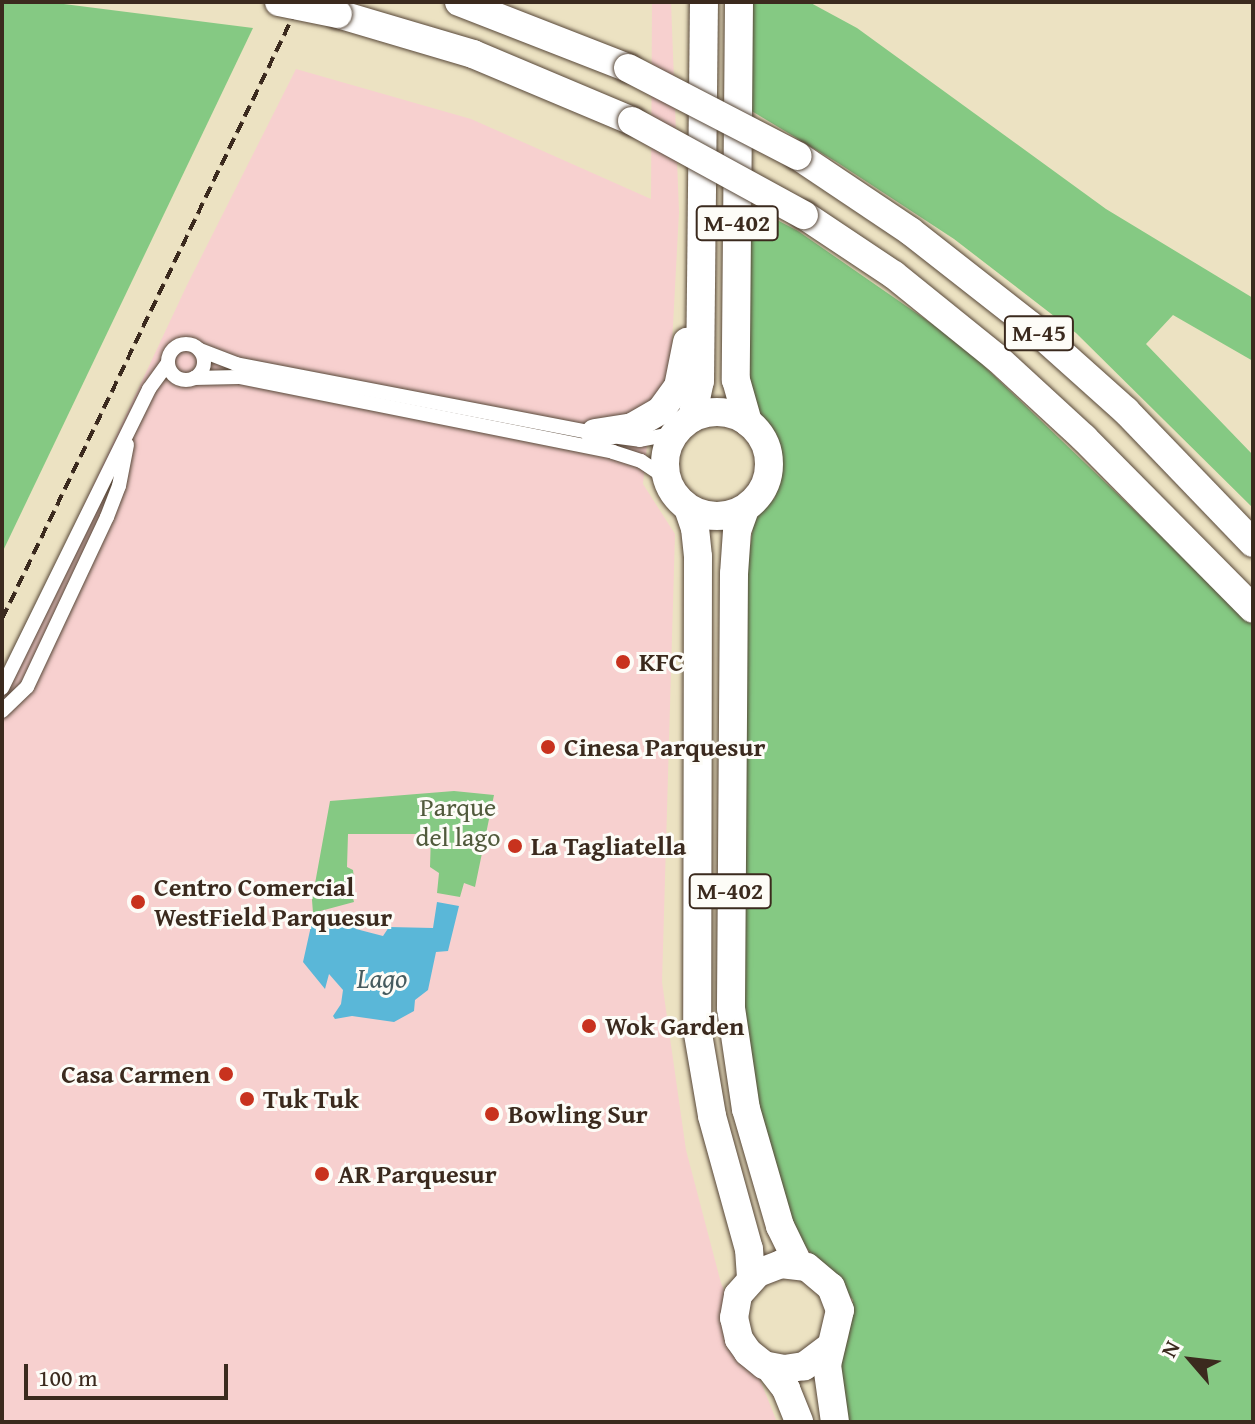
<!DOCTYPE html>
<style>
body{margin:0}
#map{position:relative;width:1255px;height:1424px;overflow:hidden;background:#ece2c2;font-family:"Gentium Book Plus",serif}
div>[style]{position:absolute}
.built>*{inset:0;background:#f7d0cf}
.green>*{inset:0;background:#85c983}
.water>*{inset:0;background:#5ab7d8}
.roads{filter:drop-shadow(0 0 2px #564637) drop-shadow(0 0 2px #564637)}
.street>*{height:14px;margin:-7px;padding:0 7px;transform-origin:7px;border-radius:7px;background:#fff}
.street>.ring{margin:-7px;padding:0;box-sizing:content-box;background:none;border:14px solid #fff;border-radius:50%}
.highway>*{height:28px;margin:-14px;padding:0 14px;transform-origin:14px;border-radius:14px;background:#fff}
.highway>.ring{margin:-14px;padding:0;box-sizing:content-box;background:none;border:28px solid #fff;border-radius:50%}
.rail>*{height:4px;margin-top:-2px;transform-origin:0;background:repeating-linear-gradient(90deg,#3b2a1e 0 12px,transparent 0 18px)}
.bridges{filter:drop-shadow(0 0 2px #564637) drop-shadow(0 0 2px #564637)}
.highway-bridge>*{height:28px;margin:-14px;padding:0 14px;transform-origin:14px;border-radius:14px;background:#fff}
.dots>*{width:22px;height:22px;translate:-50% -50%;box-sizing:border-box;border:4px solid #fdfcf7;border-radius:50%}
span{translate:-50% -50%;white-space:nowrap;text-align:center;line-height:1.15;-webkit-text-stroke:6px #fdfcf7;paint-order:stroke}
.shield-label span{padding:2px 6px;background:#fdfcf7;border:2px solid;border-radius:6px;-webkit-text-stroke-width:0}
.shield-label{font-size:24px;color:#3b2a1e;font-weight:700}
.poi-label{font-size:26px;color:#3b2a1e;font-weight:700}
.left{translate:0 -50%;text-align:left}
.right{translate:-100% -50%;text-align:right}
.park-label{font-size:26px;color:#515a3c}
.water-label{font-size:28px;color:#465b5f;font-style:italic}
.frame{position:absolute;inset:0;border:4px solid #3b2a1e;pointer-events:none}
.north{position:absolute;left:1151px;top:1320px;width:80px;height:80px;-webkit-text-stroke:6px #fdfcf7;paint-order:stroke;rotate:298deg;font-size:22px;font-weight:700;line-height:32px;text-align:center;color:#3b2a1e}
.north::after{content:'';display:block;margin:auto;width:28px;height:36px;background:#3b2a1e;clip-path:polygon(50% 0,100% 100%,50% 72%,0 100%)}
.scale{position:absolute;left:24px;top:1364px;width:204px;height:36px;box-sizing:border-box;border:4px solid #3b2a1e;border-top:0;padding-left:10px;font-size:24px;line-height:28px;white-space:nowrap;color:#3b2a1e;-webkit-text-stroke:6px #fdfcf7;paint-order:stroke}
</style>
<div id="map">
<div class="built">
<div style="clip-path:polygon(652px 2px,671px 2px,679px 212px,671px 363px,649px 426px,643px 484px,675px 534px,662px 982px,686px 1150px,721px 1283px,777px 1422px,2px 1422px,2px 679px,187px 285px,296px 69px,471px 119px,651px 199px)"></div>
</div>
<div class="green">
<div style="clip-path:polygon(2px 2px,48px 2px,253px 28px,2px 553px)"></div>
<div style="clip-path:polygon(753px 2px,809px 2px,857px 28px,1106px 209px,1253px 298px,1253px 361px,1173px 315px,1146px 344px,1253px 455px,1253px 508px,1076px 333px,954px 239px,838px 163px,750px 110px)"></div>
<div style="clip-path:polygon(745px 203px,798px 231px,961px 344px,1253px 624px,1253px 1422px,844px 1422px,839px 1358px,848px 1339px,853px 1300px,794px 1234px,741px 1041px,745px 583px,755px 514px,775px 498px,776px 454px,755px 415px,745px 376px)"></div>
<div style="clip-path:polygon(454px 791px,494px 795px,475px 887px,464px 883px,460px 897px,437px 893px,439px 873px,430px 867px,431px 834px,348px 834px,347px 867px,353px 870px,354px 879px,350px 886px,354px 902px,313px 913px,312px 900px,330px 801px)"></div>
</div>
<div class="water">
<div style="clip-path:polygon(437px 902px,459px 906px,448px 951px,436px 952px,428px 990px,415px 1000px,414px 1011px,394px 1022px,352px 1016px,335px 1019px,333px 1016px,341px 1004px,343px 990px,329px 974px,325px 989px,303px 962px,311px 926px,352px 914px,356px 929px,383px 936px,389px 927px,433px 928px)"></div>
</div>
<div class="roads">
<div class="street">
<div class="ring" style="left:168px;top:344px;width:22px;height:22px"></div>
<div style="left:200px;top:350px;width:39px;rotate:21deg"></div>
<div style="left:236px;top:364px;width:369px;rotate:10.9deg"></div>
<div style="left:194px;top:378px;width:45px;rotate:-1.3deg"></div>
<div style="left:239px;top:377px;width:381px;rotate:11.3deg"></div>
<div style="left:613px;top:452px;width:29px;rotate:18deg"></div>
<div style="left:641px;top:461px;width:30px;rotate:34deg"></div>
<div style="left:619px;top:437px;width:21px;rotate:8deg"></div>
<div style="left:640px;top:440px;width:36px;rotate:-11deg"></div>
<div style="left:2px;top:688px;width:333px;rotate:-63.8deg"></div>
<div style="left:149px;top:389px;width:32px;rotate:-54deg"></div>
<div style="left:2px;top:711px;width:35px;rotate:-44deg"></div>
<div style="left:27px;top:687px;width:188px;rotate:-64.8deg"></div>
<div style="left:107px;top:517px;width:33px;rotate:-69deg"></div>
<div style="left:119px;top:486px;width:42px;rotate:-79deg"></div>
</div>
<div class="highway">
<div style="left:459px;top:2px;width:181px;rotate:21.3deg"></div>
<div style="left:739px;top:2px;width:378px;rotate:90.5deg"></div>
<div style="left:736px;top:380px;width:44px;rotate:74.1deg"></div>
<div style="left:338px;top:14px;width:141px;rotate:16.5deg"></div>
<div style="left:473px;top:54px;width:173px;rotate:22.8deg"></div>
<div style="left:798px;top:156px;width:135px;rotate:33.8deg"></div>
<div style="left:910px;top:231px;width:154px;rotate:38.1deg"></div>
<div style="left:1031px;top:326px;width:127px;rotate:41.8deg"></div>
<div style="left:1126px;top:411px;width:183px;rotate:46.1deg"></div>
<div style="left:804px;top:215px;width:108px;rotate:33.7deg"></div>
<div style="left:894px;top:275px;width:132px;rotate:38.9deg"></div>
<div style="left:997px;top:358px;width:118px;rotate:42.6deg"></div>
<div style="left:1084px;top:438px;width:240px;rotate:45.3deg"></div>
<div class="ring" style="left:665px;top:412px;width:76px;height:76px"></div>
<div style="left:692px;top:418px;width:38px;rotate:-78deg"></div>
<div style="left:700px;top:381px;width:379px;rotate:-89.4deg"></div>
<div style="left:595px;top:433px;width:37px;rotate:-9deg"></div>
<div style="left:632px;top:427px;width:34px;rotate:-30deg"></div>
<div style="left:661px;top:410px;width:29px;rotate:-54deg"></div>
<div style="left:678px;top:387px;width:46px;rotate:-78.7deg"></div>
<div style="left:688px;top:508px;width:21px;rotate:71deg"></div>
<div style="left:695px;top:528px;width:29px;rotate:84deg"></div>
<div style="left:698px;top:557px;width:471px;rotate:90.1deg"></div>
<div style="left:697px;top:1028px;width:89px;rotate:80.3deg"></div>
<div style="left:712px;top:1116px;width:138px;rotate:74.5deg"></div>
<div style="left:749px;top:1249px;width:29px;rotate:86deg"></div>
<div style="left:745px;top:509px;width:23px;rotate:110deg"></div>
<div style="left:737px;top:531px;width:43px;rotate:94deg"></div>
<div style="left:734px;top:574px;width:434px;rotate:90.4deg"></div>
<div style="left:731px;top:1008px;width:102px;rotate:81.6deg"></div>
<div style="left:746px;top:1109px;width:122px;rotate:73.8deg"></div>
<div style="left:780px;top:1226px;width:43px;rotate:64deg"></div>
<div style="left:831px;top:1346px;width:34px;rotate:143deg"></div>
<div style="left:804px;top:1366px;width:20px;rotate:171deg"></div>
<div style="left:784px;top:1369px;width:20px;rotate:-169deg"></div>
<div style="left:764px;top:1365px;width:21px;rotate:-141deg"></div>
<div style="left:748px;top:1352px;width:16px;rotate:-125deg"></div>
<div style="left:739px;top:1339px;width:22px;rotate:-103deg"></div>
<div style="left:734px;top:1318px;width:23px;rotate:-80deg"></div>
<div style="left:738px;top:1295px;width:30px;rotate:-48deg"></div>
<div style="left:758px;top:1273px;width:25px;rotate:-21deg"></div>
<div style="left:781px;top:1264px;width:26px;rotate:7deg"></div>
<div style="left:807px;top:1267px;width:31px;rotate:40deg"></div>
<div style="left:831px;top:1287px;width:25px;rotate:69deg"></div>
<div style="left:840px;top:1310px;width:57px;rotate:103.3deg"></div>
<div style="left:827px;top:1365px;width:58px;rotate:82deg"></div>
<div style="left:769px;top:1367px;width:28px;rotate:52deg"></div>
<div style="left:786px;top:1389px;width:35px;rotate:68deg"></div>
</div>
</div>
<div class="rail">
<div style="left:2px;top:619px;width:685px;rotate:-64.22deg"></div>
</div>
<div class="bridges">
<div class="highway-bridge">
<div style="left:279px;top:2px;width:60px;rotate:11.5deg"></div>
<div style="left:628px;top:68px;width:191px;rotate:27.4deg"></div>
<div style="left:632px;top:121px;width:196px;rotate:28.7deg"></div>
</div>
</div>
<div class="dots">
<div style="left:623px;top:662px;background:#c8321e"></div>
<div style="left:548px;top:747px;background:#c8321e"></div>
<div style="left:515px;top:846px;background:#c8321e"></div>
<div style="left:138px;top:902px;background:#c8321e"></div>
<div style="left:589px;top:1026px;background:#c8321e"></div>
<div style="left:226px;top:1074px;background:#c8321e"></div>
<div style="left:247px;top:1099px;background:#c8321e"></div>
<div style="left:492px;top:1114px;background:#c8321e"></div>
<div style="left:322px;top:1174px;background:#c8321e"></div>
</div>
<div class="shield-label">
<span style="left:737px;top:223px">M-402</span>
<span style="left:1039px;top:333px">M-45</span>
<span style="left:730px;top:891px">M-402</span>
</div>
<div class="poi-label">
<span class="left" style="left:639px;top:662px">KFC</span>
<span class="left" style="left:564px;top:747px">Cinesa Parquesur</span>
<span class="left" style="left:531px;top:846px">La Tagliatella</span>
<span class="left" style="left:154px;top:902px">Centro Comercial<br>WestField Parquesur</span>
<span class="left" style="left:605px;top:1026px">Wok Garden</span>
<span class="right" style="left:210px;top:1074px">Casa Carmen</span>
<span class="left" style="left:263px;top:1099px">Tuk Tuk</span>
<span class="left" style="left:508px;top:1114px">Bowling Sur</span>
<span class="left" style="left:338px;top:1174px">AR Parquesur</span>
</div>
<div class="park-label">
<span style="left:458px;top:822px">Parque<br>del lago</span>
</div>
<div class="water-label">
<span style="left:382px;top:978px">Lago</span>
</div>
<div class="frame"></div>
<div class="north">N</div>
<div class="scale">100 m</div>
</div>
